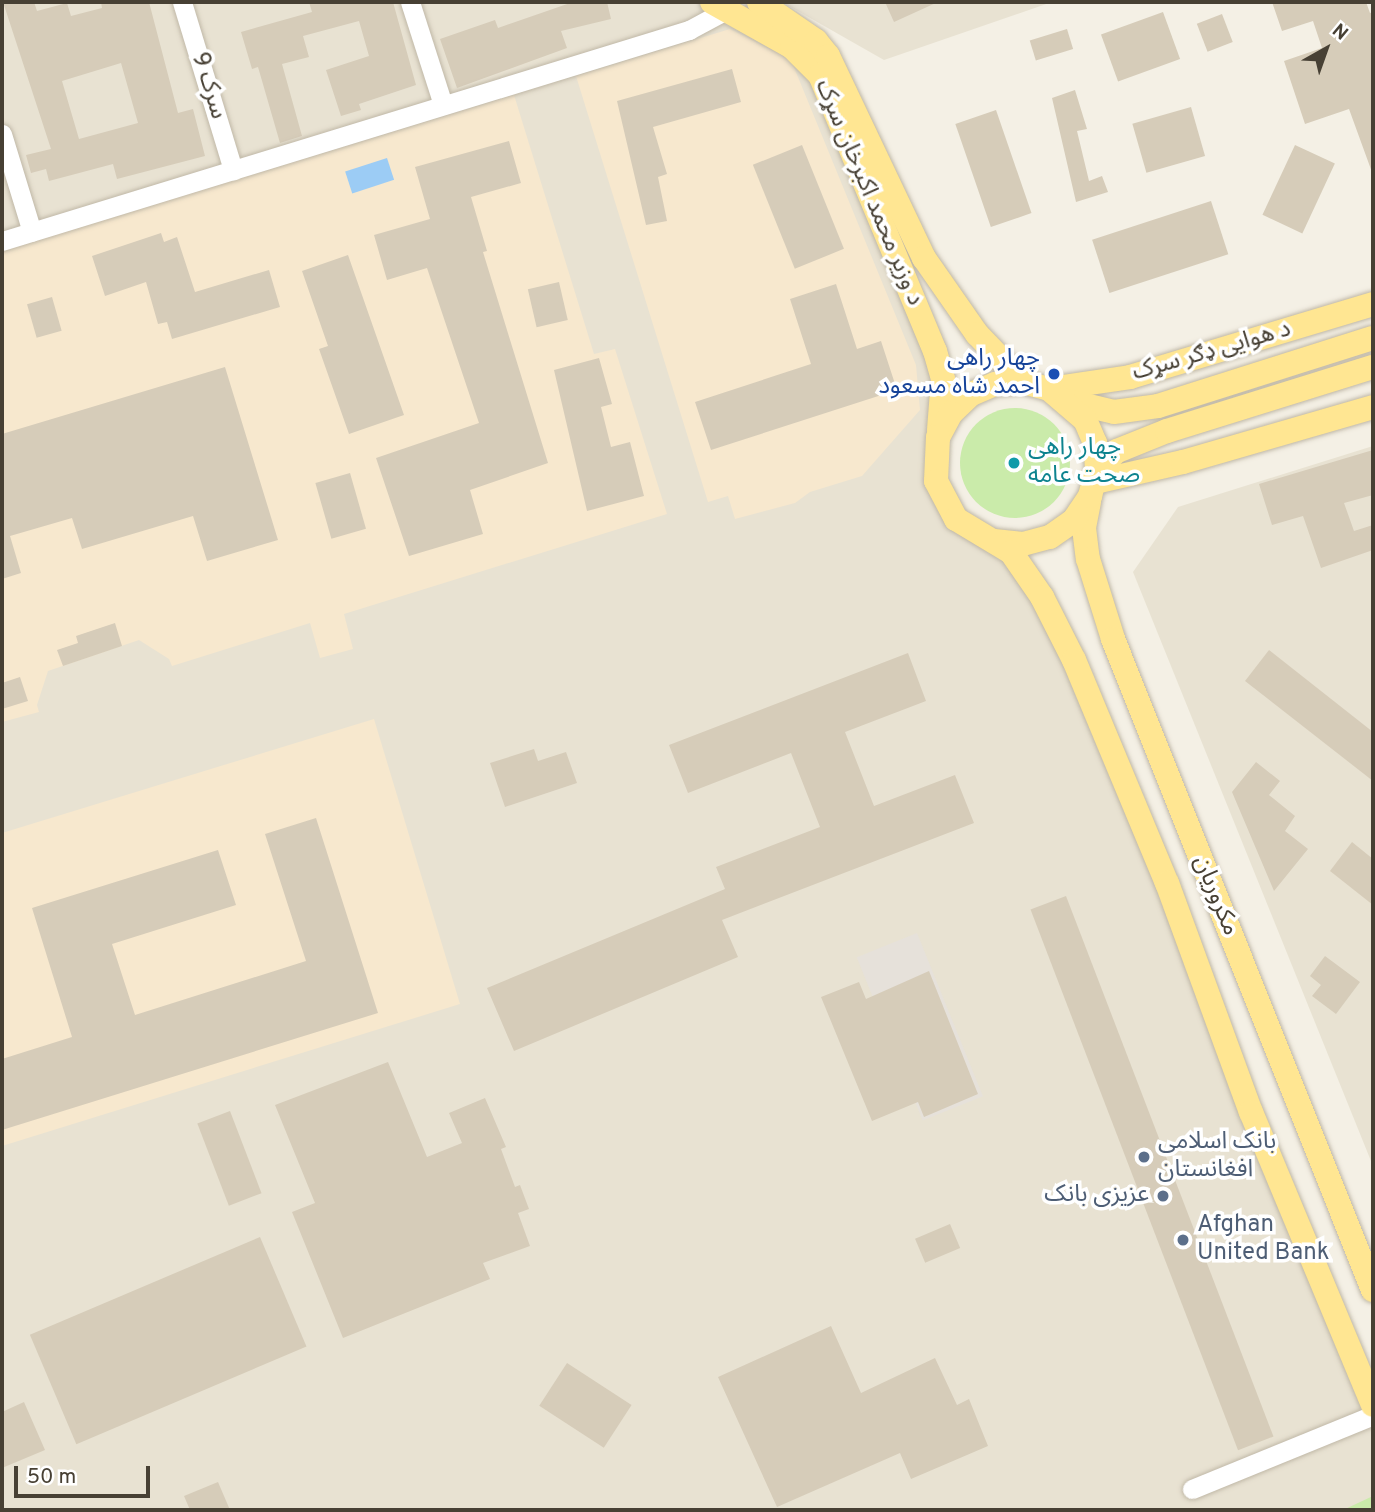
<!DOCTYPE html>
<meta charset="utf-8">
<style>
body{margin:0}
#map{position:relative;width:1375px;height:1512px;overflow:hidden;background:#f4f0e5;font-family:Overpass,"Noto Sans Arabic",sans-serif}
div>[style]{position:absolute}
.residential>*{inset:0;background:#e8e2d2}
.commercial>*{inset:0;background:#f7e8ce}
.industrial>*{inset:0;background:#e6e1da;transform-origin:0 0}
.green>*{inset:0;background:#caebaa}
.round{border-radius:50%}
.water>*{inset:0;background:#9cccf5;transform-origin:0 0}
.building>*{inset:0;background:#d6ccb9;transform-origin:0 0}
.roads{filter:drop-shadow(0 0 2px #c0b8a7) drop-shadow(0 0 2px #c0b8a7)}
.minor>*{height:19px;margin:-9.5px;padding:0 9.5px;transform-origin:9.5px;border-radius:9.5px;background:#fff}
.major>*{height:24px;margin:-12px;padding:0 12px;transform-origin:12px;border-radius:12px;background:#ffe692}
.dots>*{width:19px;height:19px;translate:-50% -50%;box-sizing:border-box;border:4px solid #fff;border-radius:50%}
span{translate:-50% -50%;white-space:nowrap;text-align:center;line-height:1.15;-webkit-text-stroke:7px #fff;paint-order:stroke}
.street-label{font-size:24px;color:#474034}
.transit-label{font-size:24px;color:#164399}
.right{translate:-100% -50%;text-align:right}
.culture-label{font-size:24px;color:#0d838f}
.left{translate:0 -50%;text-align:left}
.service-label{font-size:24px;color:#4e5e75}
.frame{position:absolute;inset:0;border:4px solid #474034;pointer-events:none}
.north{position:absolute;left:1291px;top:14px;width:70px;height:70px;-webkit-text-stroke:5px #fff;paint-order:stroke;rotate:40deg;font-size:19px;font-weight:700;line-height:28px;text-align:center;color:#474034}
.north::after{content:'';display:block;margin:auto;width:24px;height:32px;background:#474034;clip-path:polygon(50% 0,100% 100%,50% 72%,0 100%)}
.scale{position:absolute;left:14px;top:1466px;width:136px;height:32px;box-sizing:border-box;border:4px solid #474034;border-top:0;padding-left:9px;font-size:21px;line-height:24px;white-space:nowrap;color:#474034;-webkit-text-stroke:5px #fff;paint-order:stroke}
</style>
<div id="map">
<div class="residential">
<div style="clip-path:polygon(2px 2px,712px 2px,807px 59px,935px 351px,934px 459px,974px 533px,1042px 597px,1373px 1405px,1373px 1510px,2px 1510px)"></div>
<div style="clip-path:polygon(782px 2px,1052px 2px,884px 60px)"></div>
<div style="clip-path:polygon(1373px 446px,1373px 1166px,1133px 572px,1178px 507px)"></div>
</div>
<div class="commercial">
<div style="clip-path:polygon(730px 29px,791px 60px,916px 365px,920px 410px,862px 476px,810px 492px,795px 503px,735px 519px,728px 496px,708px 502px,576px 76px)"></div>
<div style="clip-path:polygon(514px 95px,594px 354px,615px 349px,667px 514px,344px 614px,353px 649px,320px 658px,310px 623px,172px 666px,169px 659px,139px 640px,48px 671px,37px 705px,39px 712px,2px 722px,2px 251px)"></div>
<div style="clip-path:polygon(374px 719px,460px 1004px,2px 1146px,2px 833px)"></div>
</div>
<div class="industrial">
<div style="left:917px;top:933px;width:176px;height:65px;rotate:68deg"></div>
</div>
<div class="green">
<div class="round" style="left:960px;top:408px;width:110px;height:110px"></div>
<div style="clip-path:polygon(1373px 1496px,1373px 1510px,1343px 1510px)"></div>
</div>
<div class="water">
<div style="left:387px;top:158px;width:23px;height:44px;rotate:72deg"></div>
</div>
<div class="building">
<div style="clip-path:polygon(evenodd,3px 2px,34px 2px,37px 11px,67px 3px,71px 16px,102px 8px,101px 2px,149px 2px,178px 113px,193px 109px,205px 156px,117px 179px,113px 164px,49px 181px,46px 169px,31px 173px,26px 155px,51px 149px,3px 2px,121px 63px,138px 123px,79px 139px,62px 81px,121px 63px)"></div>
<div style="clip-path:polygon(309px 2px,393px 2px,416px 85px,359px 104px,361px 110px,341px 116px,326px 70px,369px 56px,359px 21px,303px 36px,309px 57px,282px 64px,302px 136px,280px 143px,258px 67px,252px 69px,241px 32px,312px 12px)"></div>
<div style="clip-path:polygon(573px 2px,607px 2px,611px 19px,561px 31px,567px 48px,457px 88px,440px 39px,495px 20px,498px 28px)"></div>
<div style="clip-path:polygon(885px 2px,938px 2px,894px 22px)"></div>
<div style="clip-path:polygon(1272px 2px,1366px 2px,1370px 13px,1373px 12px,1373px 175px,1349px 109px,1305px 124px,1284px 61px,1322px 48px,1313px 21px,1282px 31px)"></div>
<div style="left:1163px;top:12px;width:50px;height:66px;rotate:70deg"></div>
<div style="left:1222px;top:14px;width:30px;height:27px;rotate:69deg"></div>
<div style="left:1067px;top:29px;width:21px;height:39px;rotate:73deg"></div>
<div style="clip-path:polygon(732px 69px,741px 102px,653px 127px,667px 174px,658px 177px,667px 221px,646px 225px,617px 101px)"></div>
<div style="clip-path:polygon(1075px 90px,1087px 129px,1077px 131px,1089px 181px,1102px 176px,1108px 192px,1076px 202px,1052px 98px)"></div>
<div style="left:1191px;top:107px;width:51px;height:61px;rotate:74deg"></div>
<div style="left:996px;top:110px;width:109px;height:43px;rotate:71deg"></div>
<div style="clip-path:polygon(509px 141px,521px 183px,471px 197px,487px 251px,483px 252px,548px 463px,470px 490px,483px 534px,409px 556px,376px 458px,479px 423px,427px 268px,387px 280px,374px 235px,430px 219px,415px 167px)"></div>
<div style="left:802px;top:145px;width:112px;height:53px;rotate:68deg"></div>
<div style="left:1295px;top:145px;width:44px;height:77px;rotate:25deg"></div>
<div style="left:1211px;top:201px;width:56px;height:125px;rotate:72deg"></div>
<div style="clip-path:polygon(161px 233px,164px 242px,177px 237px,195px 292px,269px 270px,280px 307px,172px 339px,167px 322px,158px 324px,146px 282px,105px 296px,92px 256px)"></div>
<div style="clip-path:polygon(348px 255px,404px 415px,349px 434px,319px 349px,328px 346px,302px 271px)"></div>
<div style="left:559px;top:282px;width:39px;height:32px;rotate:77deg"></div>
<div style="clip-path:polygon(836px 284px,857px 349px,881px 341px,897px 390px,711px 450px,695px 402px,811px 364px,790px 299px)"></div>
<div style="left:52px;top:297px;width:35px;height:26px;rotate:74deg"></div>
<div style="clip-path:polygon(599px 358px,612px 404px,601px 407px,611px 447px,630px 442px,644px 496px,587px 511px,554px 370px)"></div>
<div style="clip-path:polygon(225px 367px,278px 540px,207px 561px,193px 516px,82px 549px,72px 518px,10px 536px,21px 573px,2px 579px,2px 434px)"></div>
<div style="clip-path:polygon(1373px 450px,1373px 495px,1344px 503px,1354px 531px,1373px 525px,1373px 550px,1321px 568px,1303px 516px,1272px 525px,1259px 484px)"></div>
<div style="left:350px;top:473px;width:58px;height:36px;rotate:74deg"></div>
<div style="clip-path:polygon(115px 623px,122px 646px,63px 666px,57px 650px,78px 643px,76px 636px)"></div>
<div style="clip-path:polygon(1269px 650px,1373px 732px,1373px 781px,1245px 681px)"></div>
<div style="clip-path:polygon(908px 653px,926px 701px,845px 732px,874px 806px,955px 775px,974px 823px,722px 920px,738px 957px,514px 1051px,487px 988px,725px 889px,716px 867px,820px 827px,791px 753px,688px 793px,669px 745px)"></div>
<div style="clip-path:polygon(20px 677px,28px 701px,2px 709px,2px 683px)"></div>
<div style="clip-path:polygon(534px 749px,538px 761px,566px 752px,577px 783px,505px 807px,490px 763px)"></div>
<div style="clip-path:polygon(1256px 762px,1280px 781px,1269px 795px,1295px 816px,1285px 831px,1308px 849px,1274px 891px,1232px 792px)"></div>
<div style="clip-path:polygon(316px 818px,378px 1013px,2px 1130px,2px 1059px,72px 1037px,32px 908px,218px 850px,236px 905px,112px 944px,135px 1015px,306px 961px,265px 834px)"></div>
<div style="clip-path:polygon(1352px 842px,1373px 859px,1373px 905px,1330px 871px)"></div>
<div style="left:1066px;top:896px;width:579px;height:38px;rotate:69deg"></div>
<div style="clip-path:polygon(1325px 956px,1360px 982px,1336px 1014px,1312px 996px,1321px 985px,1310px 976px)"></div>
<div style="clip-path:polygon(929px 971px,978px 1094px,924px 1117px,918px 1102px,872px 1121px,821px 997px,859px 982px,866px 999px)"></div>
<div style="clip-path:polygon(388px 1062px,427px 1157px,462px 1143px,449px 1113px,485px 1098px,506px 1147px,501px 1149px,515px 1187px,520px 1185px,529px 1209px,518px 1213px,530px 1246px,483px 1263px,490px 1279px,343px 1338px,292px 1212px,315px 1203px,275px 1105px)"></div>
<div style="left:230px;top:1111px;width:88px;height:35px;rotate:69deg"></div>
<div style="left:950px;top:1224px;width:26px;height:38px;rotate:67deg"></div>
<div style="left:260px;top:1237px;width:119px;height:250px;rotate:67deg"></div>
<div style="clip-path:polygon(831px 1326px,861px 1393px,935px 1358px,957px 1405px,969px 1399px,988px 1446px,911px 1479px,900px 1453px,777px 1507px,718px 1377px)"></div>
<div style="left:567px;top:1363px;width:77px;height:51px;rotate:33deg"></div>
<div style="clip-path:polygon(24px 1402px,45px 1450px,2px 1468px,2px 1412px)"></div>
<div style="clip-path:polygon(218px 1482px,230px 1510px,190px 1510px,184px 1496px)"></div>
</div>
<div class="roads">
<div class="minor">
<div style="left:182px;top:2px;width:176px;rotate:73.1deg"></div>
<div style="left:410px;top:2px;width:108px;rotate:72.2deg"></div>
<div style="left:2px;top:134px;width:102px;rotate:73deg"></div>
<div style="left:2px;top:241px;width:719px;rotate:-17.07deg"></div>
<div style="left:689px;top:30px;width:42px;rotate:-28.4deg"></div>
<div style="left:1192px;top:1489px;width:196px;rotate:-22.2deg"></div>
</div>
<div class="major">
<div style="left:712px;top:2px;width:92px;rotate:29.4deg"></div>
<div style="left:792px;top:47px;width:40px;rotate:45deg"></div>
<div style="left:820px;top:75px;width:299px;rotate:67.4deg"></div>
<div style="left:935px;top:351px;width:29px;rotate:74deg"></div>
<div style="left:943px;top:379px;width:51px;rotate:94.5deg"></div>
<div style="left:759px;top:2px;width:69px;rotate:34.4deg"></div>
<div style="left:816px;top:41px;width:19px;rotate:51deg"></div>
<div style="left:828px;top:56px;width:224px;rotate:64.6deg"></div>
<div style="left:924px;top:258px;width:93px;rotate:55.1deg"></div>
<div style="left:977px;top:334px;width:66px;rotate:46.2deg"></div>
<div style="left:1049px;top:389px;width:82px;rotate:-8.4deg"></div>
<div style="left:1130px;top:377px;width:254px;rotate:-16.7deg"></div>
<div style="left:1068px;top:401px;width:47px;rotate:13.4deg"></div>
<div style="left:1114px;top:412px;width:44px;rotate:-7.8deg"></div>
<div style="left:1158px;top:406px;width:225px;rotate:-17.6deg"></div>
<div style="left:1097px;top:469px;width:27px;rotate:-42deg"></div>
<div style="left:1117px;top:451px;width:54px;rotate:-21.8deg"></div>
<div style="left:1167px;top:431px;width:216px;rotate:-17.3deg"></div>
<div style="left:1095px;top:482px;width:90px;rotate:-12.8deg"></div>
<div style="left:1183px;top:462px;width:198px;rotate:-16.1deg"></div>
<div style="left:1089px;top:502px;width:26px;rotate:101deg"></div>
<div style="left:1084px;top:528px;width:31px;rotate:83deg"></div>
<div style="left:1088px;top:559px;width:84px;rotate:72.6deg"></div>
<div style="left:1113px;top:639px;width:701px;rotate:68.23deg"></div>
<div style="left:994px;top:541px;width:29px;rotate:6deg"></div>
<div style="left:1023px;top:544px;width:28px;rotate:-15deg"></div>
<div style="left:1050px;top:537px;width:29px;rotate:-35deg"></div>
<div style="left:1074px;top:520px;width:29px;rotate:-56deg"></div>
<div style="left:1090px;top:496px;width:28px;rotate:-75deg"></div>
<div style="left:1097px;top:469px;width:26px;rotate:-94deg"></div>
<div style="left:1095px;top:443px;width:25px;rotate:-113deg"></div>
<div style="left:1085px;top:420px;width:48px;rotate:-139.3deg"></div>
<div style="left:1049px;top:389px;width:27px;rotate:-165deg"></div>
<div style="left:1023px;top:382px;width:28px;rotate:176deg"></div>
<div style="left:995px;top:384px;width:26px;rotate:157deg"></div>
<div style="left:971px;top:394px;width:28px;rotate:136deg"></div>
<div style="left:951px;top:413px;width:27px;rotate:118deg"></div>
<div style="left:938px;top:437px;width:44px;rotate:92.6deg"></div>
<div style="left:936px;top:481px;width:43px;rotate:62.2deg"></div>
<div style="left:956px;top:519px;width:64px;rotate:31deg"></div>
<div style="left:1011px;top:552px;width:55px;rotate:55.4deg"></div>
<div style="left:1042px;top:597px;width:71px;rotate:63.1deg"></div>
<div style="left:1074px;top:660px;width:242px;rotate:67.4deg"></div>
<div style="left:1167px;top:883px;width:244px;rotate:69.9deg"></div>
<div style="left:1251px;top:1112px;width:317px;rotate:67.4deg"></div>
</div>
</div>
<div class="dots">
<div style="left:1054px;top:374px;background:#1a4fb4"></div>
<div style="left:1014px;top:463px;background:#0f9aa8"></div>
<div style="left:1144px;top:1157px;background:#5c6f8a"></div>
<div style="left:1163px;top:1196px;background:#5c6f8a"></div>
<div style="left:1183px;top:1240px;background:#5c6f8a"></div>
</div>
<div class="street-label">
<span style="left:208px;top:86px;rotate:73deg">سرک 9</span>
<span style="left:868px;top:193px;rotate:67deg">د وزیر محمد اکبرخان سړک</span>
<span style="left:1212px;top:352px;rotate:-16deg">د هوایی ډګر سړک</span>
<span style="left:1215px;top:896px;rotate:68deg">مکروریان</span>
</div>
<div class="transit-label">
<span class="right" style="left:1040px;top:374px">چهار راهی<br>احمد شاه مسعود</span>
</div>
<div class="culture-label">
<span class="left" style="left:1028px;top:463px">چهار راهی<br>صحت عامه</span>
</div>
<div class="service-label">
<span class="left" style="left:1158px;top:1157px">بانک اسلامی<br>افغانستان</span>
<span class="right" style="left:1149px;top:1196px">عزیزی بانک</span>
<span class="left" style="left:1197px;top:1240px">Afghan<br>United Bank</span>
</div>
<div class="frame"></div>
<div class="north">N</div>
<div class="scale">50 m</div>
</div>
